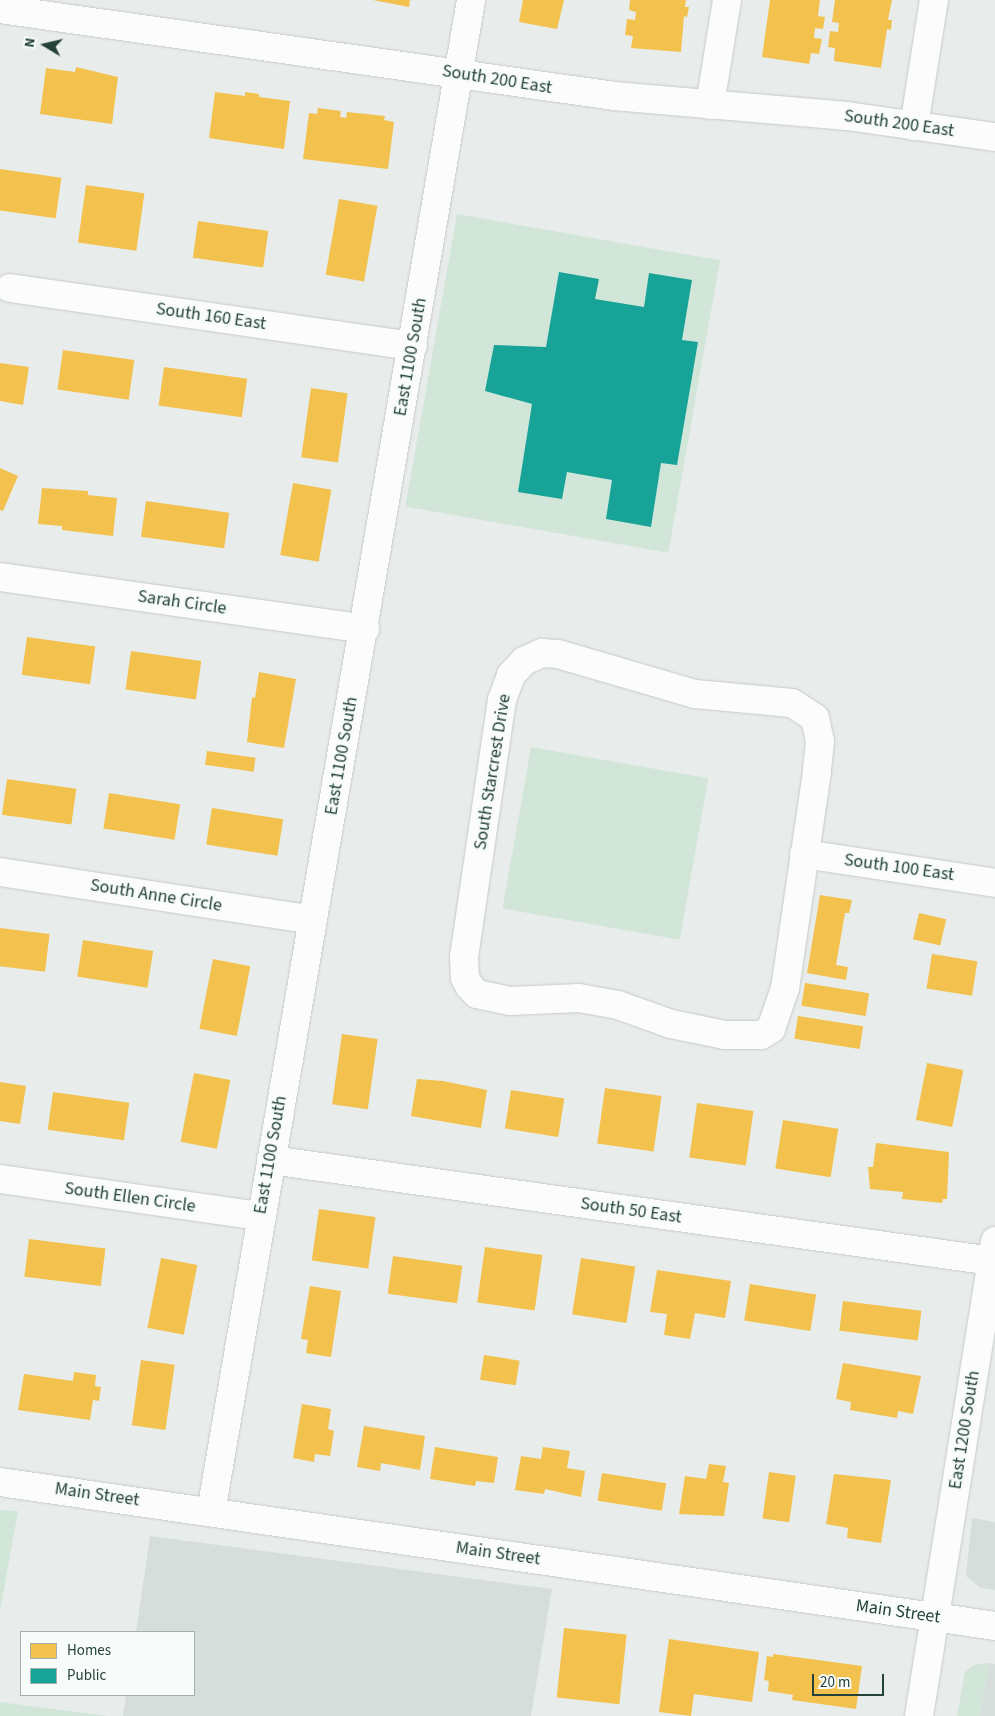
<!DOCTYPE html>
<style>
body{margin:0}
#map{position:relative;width:995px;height:1716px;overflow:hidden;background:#e8edeb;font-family:"Source Sans 3",sans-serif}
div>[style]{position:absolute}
.built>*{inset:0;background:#d6dedb}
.green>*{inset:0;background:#d1e6d8;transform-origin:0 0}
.homes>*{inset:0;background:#f2c14e;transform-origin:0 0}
.public>*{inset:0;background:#17a398}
.roads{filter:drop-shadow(0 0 1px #c5cac8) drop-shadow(0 0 1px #c5cac8)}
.minor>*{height:28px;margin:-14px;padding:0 14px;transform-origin:14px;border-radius:14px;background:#fcfcfc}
span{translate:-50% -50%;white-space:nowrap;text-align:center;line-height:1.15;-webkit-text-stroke:5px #f7fbf9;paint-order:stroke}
.street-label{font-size:18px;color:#24423a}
.legend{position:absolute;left:20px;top:1631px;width:175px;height:65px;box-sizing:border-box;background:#f7fbf9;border:1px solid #a3b1ad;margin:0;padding:6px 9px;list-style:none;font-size:15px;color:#24423a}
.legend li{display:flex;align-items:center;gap:10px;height:25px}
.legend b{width:25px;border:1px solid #a3b1ad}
.north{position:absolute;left:20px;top:20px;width:50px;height:50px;-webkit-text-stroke:4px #f7fbf9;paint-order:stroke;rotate:279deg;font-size:14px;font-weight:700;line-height:20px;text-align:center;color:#24423a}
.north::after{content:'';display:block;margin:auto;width:18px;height:22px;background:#24423a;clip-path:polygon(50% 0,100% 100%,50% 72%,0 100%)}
.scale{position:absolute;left:812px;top:1674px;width:72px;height:22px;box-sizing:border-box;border:2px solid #24423a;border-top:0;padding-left:6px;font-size:15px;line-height:18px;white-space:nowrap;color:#24423a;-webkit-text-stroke:4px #f7fbf9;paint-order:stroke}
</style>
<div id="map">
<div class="built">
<div style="clip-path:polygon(972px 1518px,995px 1522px,995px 1590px,981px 1588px,966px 1576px)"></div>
<div style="clip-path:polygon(150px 1536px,552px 1589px,531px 1716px,123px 1716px,126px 1695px,194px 1695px,194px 1632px,136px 1632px)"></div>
<div style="clip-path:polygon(989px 1663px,995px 1664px,995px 1716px,980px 1716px)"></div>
</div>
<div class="green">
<div style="left:457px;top:214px;width:267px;height:297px;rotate:10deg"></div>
<div style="left:531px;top:747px;width:180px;height:164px;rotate:10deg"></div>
<div style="clip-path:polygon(0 1510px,18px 1511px,0 1612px)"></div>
<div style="clip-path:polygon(989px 1663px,980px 1716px,957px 1716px,965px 1672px,974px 1665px)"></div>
<div style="clip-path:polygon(0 1702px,108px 1716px,0 1716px)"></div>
</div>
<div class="homes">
<div style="clip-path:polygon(373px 0,410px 0,409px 7px)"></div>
<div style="clip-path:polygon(523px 0,564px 0,557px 29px,519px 22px)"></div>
<div style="clip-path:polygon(630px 0,686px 0,685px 7px,689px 7px,687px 17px,684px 16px,681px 52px,631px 48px,633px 36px,625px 35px,627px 19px,635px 20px,636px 12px,629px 10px)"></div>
<div style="clip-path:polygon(770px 0,820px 0,818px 16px,825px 17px,823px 29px,815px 28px,814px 38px,822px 39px,819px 54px,811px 53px,809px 64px,762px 57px)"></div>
<div style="clip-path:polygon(835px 0,892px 0,888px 20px,892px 20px,891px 30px,887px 29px,881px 68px,834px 61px,835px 48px,828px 47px,830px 31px,838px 32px,839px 23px,832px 22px)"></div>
<div style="clip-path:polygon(76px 67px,118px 77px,112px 124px,40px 114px,46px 68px,75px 72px)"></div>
<div style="clip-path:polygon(215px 92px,245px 96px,245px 92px,259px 94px,259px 97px,290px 101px,284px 149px,209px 138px)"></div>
<div style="clip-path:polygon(318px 108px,341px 111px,340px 117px,346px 118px,347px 112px,385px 116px,384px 120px,394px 122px,388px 169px,303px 159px,309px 113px,317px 114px)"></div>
<div style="left:0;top:169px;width:62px;height:41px;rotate:8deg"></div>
<div style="left:86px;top:185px;width:59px;height:58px;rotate:8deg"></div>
<div style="left:339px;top:199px;width:39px;height:77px;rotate:10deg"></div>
<div style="left:198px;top:221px;width:71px;height:37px;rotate:8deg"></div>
<div style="left:63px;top:350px;width:72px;height:40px;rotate:8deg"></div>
<div style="clip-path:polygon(0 363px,29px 367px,23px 405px,0 401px)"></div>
<div style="left:164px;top:367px;width:84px;height:39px;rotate:8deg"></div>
<div style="left:311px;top:388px;width:37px;height:70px;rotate:8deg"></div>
<div style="clip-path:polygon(0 468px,18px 476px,3px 511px,0 510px)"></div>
<div style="left:293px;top:483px;width:39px;height:73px;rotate:10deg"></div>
<div style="clip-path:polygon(42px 488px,88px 491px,88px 495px,117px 498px,113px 536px,62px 530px,62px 526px,38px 524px)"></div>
<div style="left:146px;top:501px;width:84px;height:36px;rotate:8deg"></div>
<div style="left:27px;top:637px;width:69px;height:38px;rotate:8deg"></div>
<div style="left:131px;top:651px;width:71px;height:39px;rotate:8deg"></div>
<div style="clip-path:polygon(259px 672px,296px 679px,284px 748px,247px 742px,252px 697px,255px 698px)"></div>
<div style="left:207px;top:751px;width:49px;height:14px;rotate:8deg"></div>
<div style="left:7px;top:779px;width:70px;height:36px;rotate:8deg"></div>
<div style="left:109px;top:793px;width:72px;height:36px;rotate:9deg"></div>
<div style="left:212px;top:808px;width:72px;height:37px;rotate:9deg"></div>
<div style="clip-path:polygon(820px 895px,852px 900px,849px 913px,845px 913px,836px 965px,848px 967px,846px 980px,807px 973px)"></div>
<div style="left:919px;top:913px;width:28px;height:27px;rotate:13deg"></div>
<div style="left:0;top:928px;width:50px;height:38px;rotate:7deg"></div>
<div style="left:83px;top:940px;width:71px;height:37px;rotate:9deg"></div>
<div style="left:932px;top:954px;width:46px;height:35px;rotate:9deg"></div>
<div style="left:213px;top:959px;width:38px;height:71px;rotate:11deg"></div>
<div style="left:805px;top:983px;width:65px;height:23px;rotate:9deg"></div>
<div style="left:798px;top:1016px;width:66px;height:23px;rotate:9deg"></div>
<div style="left:342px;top:1034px;width:36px;height:71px;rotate:8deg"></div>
<div style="left:927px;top:1063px;width:37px;height:58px;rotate:11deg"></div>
<div style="left:194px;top:1073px;width:37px;height:70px;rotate:11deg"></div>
<div style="clip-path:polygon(417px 1079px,443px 1081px,487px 1090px,481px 1128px,411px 1116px)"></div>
<div style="clip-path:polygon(0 1082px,26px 1086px,20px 1124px,0 1121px)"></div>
<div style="left:605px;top:1088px;width:57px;height:56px;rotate:8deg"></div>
<div style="left:511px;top:1090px;width:54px;height:39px;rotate:9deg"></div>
<div style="left:53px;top:1092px;width:77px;height:38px;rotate:8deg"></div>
<div style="left:697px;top:1103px;width:57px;height:55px;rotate:8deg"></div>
<div style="left:783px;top:1120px;width:56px;height:49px;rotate:9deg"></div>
<div style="clip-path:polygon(876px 1143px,949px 1152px,947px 1199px,943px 1199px,942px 1203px,902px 1199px,903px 1192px,870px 1189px,868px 1167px,873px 1167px)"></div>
<div style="left:319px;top:1209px;width:57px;height:52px;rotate:8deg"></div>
<div style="left:29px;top:1239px;width:77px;height:38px;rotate:7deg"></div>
<div style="left:485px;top:1247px;width:58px;height:56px;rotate:8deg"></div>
<div style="left:393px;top:1256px;width:70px;height:38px;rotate:8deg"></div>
<div style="left:161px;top:1258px;width:37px;height:71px;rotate:11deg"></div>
<div style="left:581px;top:1258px;width:55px;height:57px;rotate:9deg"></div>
<div style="clip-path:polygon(657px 1270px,731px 1281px,725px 1318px,695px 1313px,690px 1339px,664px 1335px,667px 1314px,650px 1312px)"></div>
<div style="left:750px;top:1284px;width:67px;height:37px;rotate:9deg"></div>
<div style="clip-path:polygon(310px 1286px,341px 1291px,331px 1357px,306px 1353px,308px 1340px,301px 1339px)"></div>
<div style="left:843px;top:1301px;width:79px;height:30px;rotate:7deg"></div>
<div style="left:484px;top:1355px;width:36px;height:25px;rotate:9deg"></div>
<div style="left:141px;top:1360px;width:34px;height:66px;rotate:8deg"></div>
<div style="clip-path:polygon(843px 1363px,921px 1376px,913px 1414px,898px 1411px,897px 1418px,850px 1410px,851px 1402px,836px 1399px)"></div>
<div style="clip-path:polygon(74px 1372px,96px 1375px,95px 1386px,101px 1387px,99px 1401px,93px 1400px,90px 1420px,18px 1410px,24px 1374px,73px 1381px)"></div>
<div style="clip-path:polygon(302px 1404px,331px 1409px,328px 1429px,334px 1431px,330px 1456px,315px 1454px,314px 1462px,293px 1458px)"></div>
<div style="clip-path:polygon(364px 1426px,425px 1436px,420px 1470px,381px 1463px,380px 1471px,357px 1467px)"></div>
<div style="clip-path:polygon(435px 1447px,498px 1457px,494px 1483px,476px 1481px,475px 1486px,430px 1479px)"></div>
<div style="clip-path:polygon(543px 1447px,570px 1451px,567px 1468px,585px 1471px,581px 1497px,545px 1489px,544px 1494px,515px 1490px,521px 1456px,541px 1459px)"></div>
<div style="clip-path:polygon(709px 1464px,726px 1466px,723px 1482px,729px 1483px,724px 1516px,679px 1514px,685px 1476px,706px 1479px)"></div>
<div style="left:769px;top:1472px;width:27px;height:47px;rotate:8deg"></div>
<div style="left:602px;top:1473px;width:65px;height:28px;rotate:9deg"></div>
<div style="clip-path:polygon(834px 1474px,891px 1480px,881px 1543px,847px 1538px,848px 1528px,826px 1524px)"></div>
<div style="left:564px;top:1628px;width:63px;height:70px;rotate:6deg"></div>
<div style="clip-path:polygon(669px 1639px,759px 1652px,752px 1702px,694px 1694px,691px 1716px,659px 1712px)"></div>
<div style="clip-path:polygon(773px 1654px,862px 1666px,856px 1709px,792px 1700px,793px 1695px,768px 1691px,769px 1681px,764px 1680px,767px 1656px,773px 1657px)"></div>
</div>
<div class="public">
<div style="clip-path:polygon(559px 272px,599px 279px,595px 299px,644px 307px,649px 273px,692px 280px,682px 340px,698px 342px,677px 465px,661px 463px,651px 527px,606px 519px,612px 480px,567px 472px,562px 499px,518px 492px,532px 404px,485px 391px,494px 345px,546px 347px)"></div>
</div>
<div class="roads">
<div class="minor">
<div style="left:0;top:9px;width:620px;rotate:8.06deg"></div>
<div style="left:614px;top:96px;width:234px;rotate:4.9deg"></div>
<div style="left:847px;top:116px;width:149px;rotate:8.1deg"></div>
<div style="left:710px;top:105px;width:106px;rotate:-80.8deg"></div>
<div style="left:914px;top:126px;width:128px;rotate:-81deg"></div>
<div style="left:10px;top:288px;width:407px;rotate:8.2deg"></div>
<div style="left:0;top:577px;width:369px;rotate:8.1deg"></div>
<div style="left:542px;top:653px;width:16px;rotate:4deg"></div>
<div style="left:558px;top:654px;width:143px;rotate:16.3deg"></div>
<div style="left:695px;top:694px;width:97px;rotate:5.3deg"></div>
<div style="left:792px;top:703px;width:27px;rotate:33deg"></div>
<div style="left:815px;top:718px;width:24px;rotate:78deg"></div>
<div style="left:820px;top:741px;width:31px;rotate:96deg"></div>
<div style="left:817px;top:772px;width:218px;rotate:98.4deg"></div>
<div style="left:785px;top:988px;width:43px;rotate:108.9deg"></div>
<div style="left:771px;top:1029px;width:12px;rotate:149deg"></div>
<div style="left:761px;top:1035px;width:36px;rotate:180deg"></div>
<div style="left:725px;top:1035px;width:55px;rotate:-168.5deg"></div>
<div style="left:671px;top:1024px;width:56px;rotate:-160.3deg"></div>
<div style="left:618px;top:1005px;width:40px;rotate:-170deg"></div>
<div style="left:579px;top:998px;width:69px;rotate:177.5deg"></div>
<div style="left:510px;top:1001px;width:34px;rotate:-168deg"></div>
<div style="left:477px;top:994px;width:10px;rotate:-135deg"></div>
<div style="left:470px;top:987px;width:10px;rotate:-119deg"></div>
<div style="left:465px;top:978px;width:21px;rotate:-93deg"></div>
<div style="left:464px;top:957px;width:260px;rotate:-81.6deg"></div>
<div style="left:502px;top:700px;width:27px;rotate:-70deg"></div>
<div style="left:511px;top:675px;width:19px;rotate:-47deg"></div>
<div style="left:524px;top:661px;width:20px;rotate:-24deg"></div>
<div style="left:804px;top:854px;width:193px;rotate:8.6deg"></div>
<div style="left:0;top:872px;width:316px;rotate:8.7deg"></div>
<div style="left:271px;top:1160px;width:728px;rotate:7.97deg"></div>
<div style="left:0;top:1179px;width:263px;rotate:8.1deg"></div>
<div style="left:0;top:1482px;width:1005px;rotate:8.23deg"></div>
<div style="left:211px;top:1512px;width:1534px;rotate:-80.24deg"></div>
<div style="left:919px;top:1716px;width:481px;rotate:-80.9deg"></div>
</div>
</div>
<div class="street-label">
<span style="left:497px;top:80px;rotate:9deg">South 200 East</span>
<span style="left:899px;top:124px;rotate:8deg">South 200 East</span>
<span style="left:211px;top:317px;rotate:8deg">South 160 East</span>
<span style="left:411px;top:357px;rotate:-80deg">East 1100 South</span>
<span style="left:182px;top:603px;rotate:8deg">Sarah Circle</span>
<span style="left:342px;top:756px;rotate:-80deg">East 1100 South</span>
<span style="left:493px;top:772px;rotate:-81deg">South Starcrest Drive</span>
<span style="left:899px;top:868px;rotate:8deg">South 100 East</span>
<span style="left:156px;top:896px;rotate:9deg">South Anne Circle</span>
<span style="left:271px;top:1155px;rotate:-80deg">East 1100 South</span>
<span style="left:130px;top:1198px;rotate:8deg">South Ellen Circle</span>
<span style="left:631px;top:1211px;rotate:8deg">South 50 East</span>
<span style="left:965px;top:1430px;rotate:-81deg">East 1200 South</span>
<span style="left:97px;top:1495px;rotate:8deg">Main Street</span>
<span style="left:498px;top:1554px;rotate:8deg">Main Street</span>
<span style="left:898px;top:1612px;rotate:8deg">Main Street</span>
</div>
<ul class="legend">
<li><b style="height:14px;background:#f2c14e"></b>Homes</li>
<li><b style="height:14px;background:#17a398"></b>Public</li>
</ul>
<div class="north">N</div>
<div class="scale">20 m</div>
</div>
